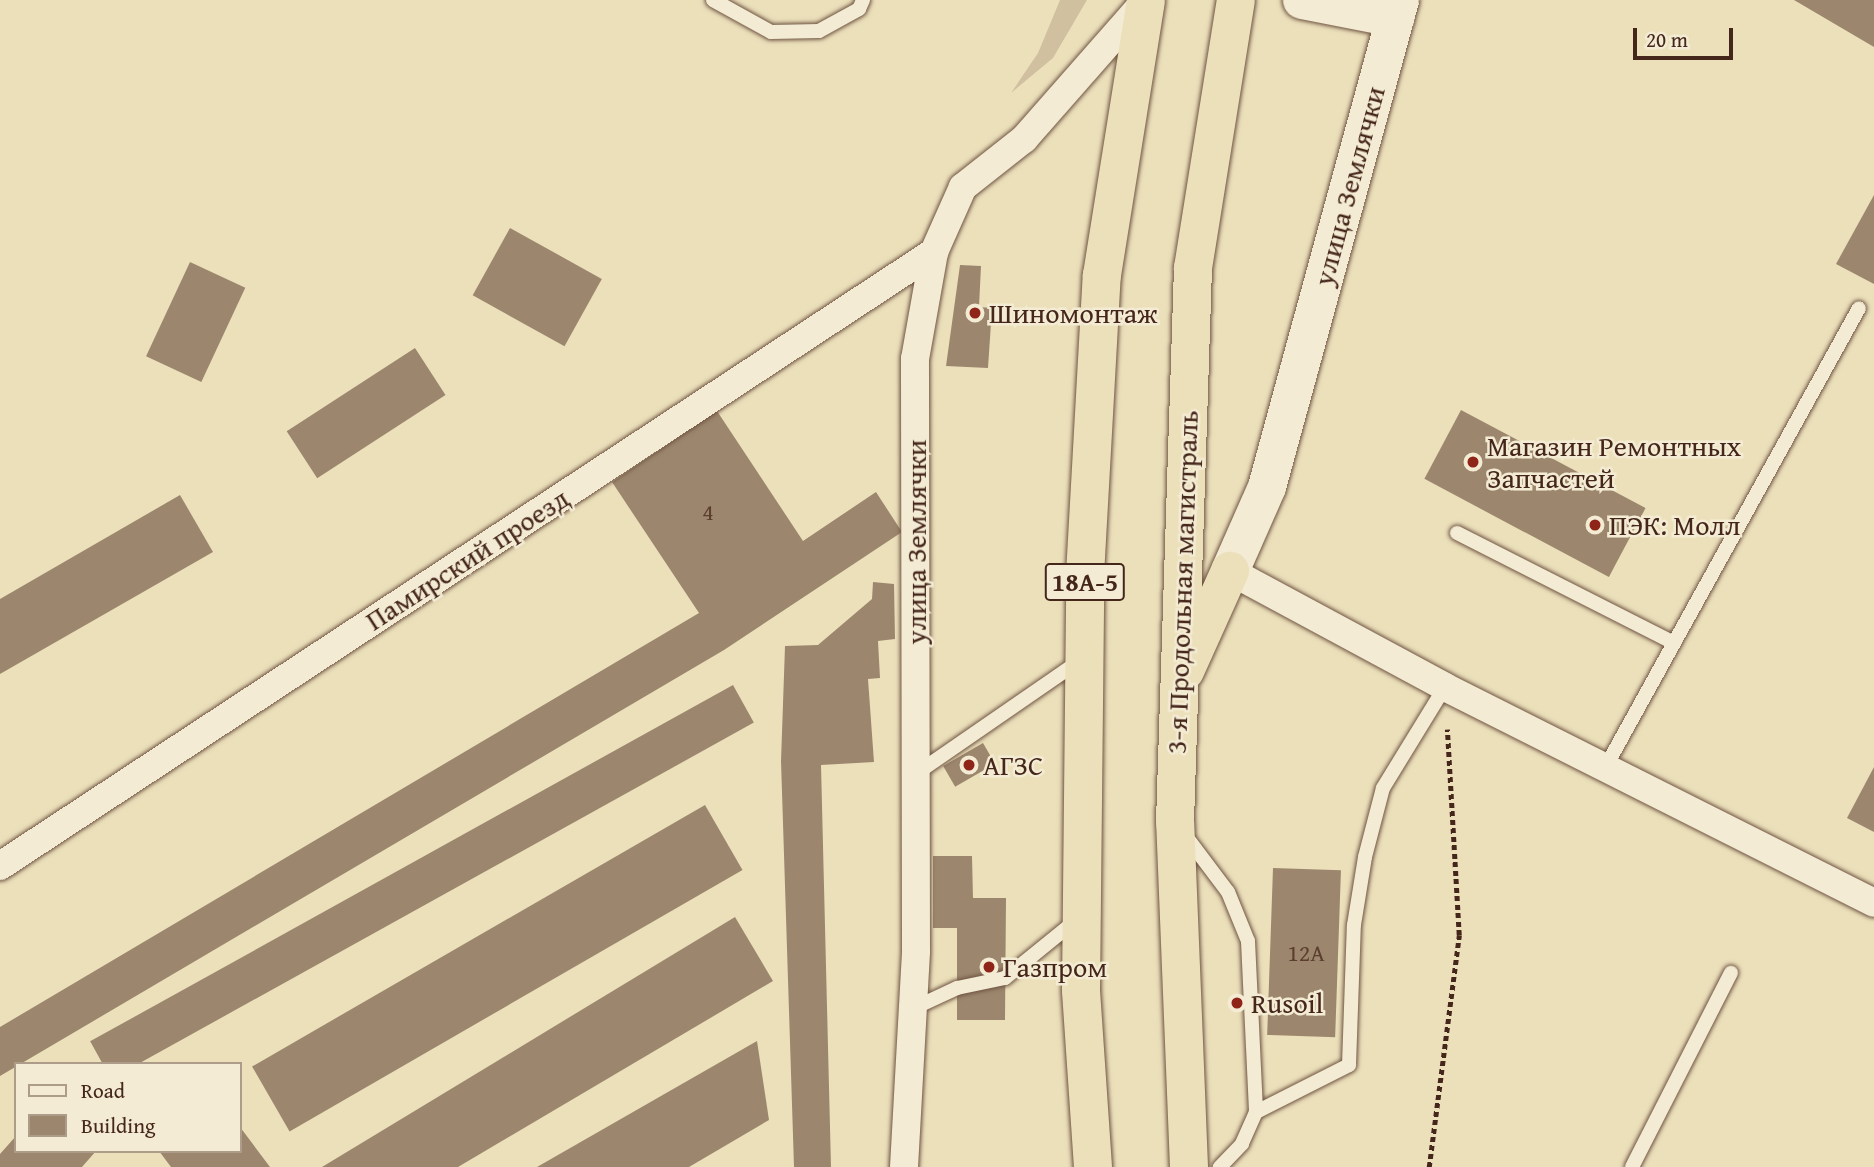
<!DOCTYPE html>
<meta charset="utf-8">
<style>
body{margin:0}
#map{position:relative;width:1874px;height:1167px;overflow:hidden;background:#ece0bb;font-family:"Gentium Book Plus",serif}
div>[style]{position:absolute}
.green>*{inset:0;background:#d0c0a0}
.building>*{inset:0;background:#9c876e;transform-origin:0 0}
.path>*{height:4.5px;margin-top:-2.25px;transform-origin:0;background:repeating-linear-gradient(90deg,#45261a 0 5px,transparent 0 8.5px)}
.roads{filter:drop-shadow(0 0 2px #6f5442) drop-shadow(0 0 2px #6f5442)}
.lane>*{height:14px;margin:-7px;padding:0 7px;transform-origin:7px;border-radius:7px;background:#f3ebd3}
.street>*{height:28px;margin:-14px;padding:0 14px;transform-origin:14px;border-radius:14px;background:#f3ebd3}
.secondary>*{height:38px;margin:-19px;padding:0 19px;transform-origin:19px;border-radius:19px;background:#f3ebd3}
.highway>*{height:38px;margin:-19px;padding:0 19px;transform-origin:19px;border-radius:19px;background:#ece0bb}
.dots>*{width:19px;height:19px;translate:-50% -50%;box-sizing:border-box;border:4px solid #f3ebd3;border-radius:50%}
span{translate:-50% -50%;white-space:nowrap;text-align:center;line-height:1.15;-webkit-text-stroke:5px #f3ebd3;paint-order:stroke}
.number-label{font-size:24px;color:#5b3e2f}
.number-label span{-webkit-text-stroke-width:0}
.shield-label span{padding:2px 5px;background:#f3ebd3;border:2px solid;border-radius:5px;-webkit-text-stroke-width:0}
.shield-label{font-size:26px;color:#45261a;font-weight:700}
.street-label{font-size:28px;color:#45261a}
.poi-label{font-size:28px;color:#45261a}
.left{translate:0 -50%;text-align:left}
.legend{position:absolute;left:14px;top:1062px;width:228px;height:91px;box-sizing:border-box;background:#f3ebd3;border:2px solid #ad9c89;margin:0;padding:9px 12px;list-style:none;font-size:21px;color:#45261a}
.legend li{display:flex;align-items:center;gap:14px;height:35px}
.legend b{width:35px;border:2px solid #ad9c89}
.scale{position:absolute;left:1633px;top:28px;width:100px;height:32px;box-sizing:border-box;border:4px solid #45261a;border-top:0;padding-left:9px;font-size:21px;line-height:24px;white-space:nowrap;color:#45261a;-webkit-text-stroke:5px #f3ebd3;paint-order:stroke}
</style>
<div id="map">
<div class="green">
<div style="clip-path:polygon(1060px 0,1087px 0,1053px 58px,1011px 93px,1038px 53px)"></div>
</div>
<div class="building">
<div style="clip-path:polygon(1794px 0,1874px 0,1874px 47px)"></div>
<div style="clip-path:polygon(1874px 195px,1874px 284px,1836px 264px)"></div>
<div style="left:510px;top:228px;width:105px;height:77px;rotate:29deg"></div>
<div style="left:190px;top:262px;width:61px;height:104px;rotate:25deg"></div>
<div style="clip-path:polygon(960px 265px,981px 266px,979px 307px,992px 308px,988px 368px,946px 366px)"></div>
<div style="left:415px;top:348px;width:56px;height:153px;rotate:57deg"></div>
<div style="left:1461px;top:410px;width:209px;height:78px;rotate:28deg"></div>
<div style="clip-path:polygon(717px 411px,803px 541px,876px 492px,902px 532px,724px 650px,0 1076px,0 1027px,699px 613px,612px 482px)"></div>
<div style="clip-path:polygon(180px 495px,213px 552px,0 674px,0 599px)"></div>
<div style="clip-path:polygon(873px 582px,894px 584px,895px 639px,878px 641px,880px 678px,868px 679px,874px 762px,821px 765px,831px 1167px,794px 1167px,781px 761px,785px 646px,818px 645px,872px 599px)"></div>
<div style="left:733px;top:685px;width:43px;height:735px;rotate:61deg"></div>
<div style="left:983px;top:743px;width:24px;height:46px;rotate:60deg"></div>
<div style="clip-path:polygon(1874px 767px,1874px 832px,1847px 818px)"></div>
<div style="left:705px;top:805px;width:75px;height:523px;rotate:60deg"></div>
<div style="clip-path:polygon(933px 856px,972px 856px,973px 898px,1006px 898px,1005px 1020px,957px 1020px,957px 928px,933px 928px)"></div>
<div style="left:1273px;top:868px;width:68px;height:167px;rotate:2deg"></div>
<div style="clip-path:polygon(735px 917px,773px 981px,458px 1167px,322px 1167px)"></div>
<div style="clip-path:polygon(757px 1041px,769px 1120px,689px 1167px,537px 1167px)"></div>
<div style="clip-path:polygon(240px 1127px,270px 1167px,171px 1167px,159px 1151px,240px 1151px)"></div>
<div style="clip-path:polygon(16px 1136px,16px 1151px,96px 1151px,82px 1167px,0 1167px,0 1154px)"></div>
</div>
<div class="path">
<div style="left:1429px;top:1167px;width:234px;rotate:-82.6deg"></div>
<div style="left:1459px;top:935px;width:206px;rotate:-93.3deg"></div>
</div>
<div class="roads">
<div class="lane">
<div style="left:713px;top:0;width:66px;rotate:28.9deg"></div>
<div style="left:771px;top:32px;width:48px;rotate:-1.2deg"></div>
<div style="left:819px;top:31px;width:46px;rotate:-28.8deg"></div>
<div style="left:859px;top:9px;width:10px;rotate:-66deg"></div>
<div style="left:1457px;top:533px;width:243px;rotate:26.9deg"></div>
<div style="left:1605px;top:768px;width:525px;rotate:-61.09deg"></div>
<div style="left:917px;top:773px;width:196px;rotate:-34.6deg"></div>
<div style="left:1185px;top:835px;width:71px;rotate:53deg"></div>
<div style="left:1228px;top:892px;width:53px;rotate:67.8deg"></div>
<div style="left:1248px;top:941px;width:171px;rotate:87.3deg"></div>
<div style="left:1256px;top:1112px;width:35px;rotate:114deg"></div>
<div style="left:1242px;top:1144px;width:32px;rotate:134deg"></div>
<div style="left:912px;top:1009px;width:50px;rotate:-25deg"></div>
<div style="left:957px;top:988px;width:49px;rotate:-11.8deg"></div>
<div style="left:1005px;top:978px;width:89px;rotate:-39.1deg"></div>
<div style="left:1256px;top:1112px;width:104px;rotate:-26.8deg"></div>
<div style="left:1349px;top:1065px;width:140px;rotate:-88deg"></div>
<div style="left:1354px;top:925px;width:69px;rotate:-80.8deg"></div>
<div style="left:1365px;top:857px;width:71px;rotate:-75.4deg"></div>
<div style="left:1383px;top:788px;width:119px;rotate:-58.5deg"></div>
<div style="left:1632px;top:1167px;width:218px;rotate:-63deg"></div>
</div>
<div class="street">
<div style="left:1230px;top:571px;width:244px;rotate:28.3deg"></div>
<div style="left:1445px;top:687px;width:480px;rotate:26.7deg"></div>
<div style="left:0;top:866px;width:1118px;rotate:-33.32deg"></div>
<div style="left:904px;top:1167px;width:216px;rotate:-86.8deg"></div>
<div style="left:916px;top:951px;width:592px;rotate:-90.1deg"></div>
<div style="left:915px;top:359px;width:109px;rotate:-79.9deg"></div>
<div style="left:934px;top:252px;width:71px;rotate:-66deg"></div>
<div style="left:963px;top:187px;width:78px;rotate:-38.2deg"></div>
<div style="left:1024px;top:139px;width:185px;rotate:-48.7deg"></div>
</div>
<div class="secondary">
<div style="left:1302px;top:0;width:95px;rotate:11deg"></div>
<div style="left:1230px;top:571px;width:92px;rotate:-66.2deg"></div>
<div style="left:1267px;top:487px;width:505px;rotate:-74.72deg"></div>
</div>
<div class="highway">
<div style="left:1185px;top:671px;width:110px;rotate:-65.8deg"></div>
<div style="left:1093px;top:1167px;width:177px;rotate:-93.9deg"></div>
<div style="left:1081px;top:990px;width:415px;rotate:-89.4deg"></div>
<div style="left:1085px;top:575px;width:300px;rotate:-86.8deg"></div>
<div style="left:1102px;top:275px;width:278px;rotate:-80.9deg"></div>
<div style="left:1189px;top:1167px;width:345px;rotate:-92.3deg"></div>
<div style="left:1175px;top:822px;width:554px;rotate:-88.14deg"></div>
<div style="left:1193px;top:268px;width:271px;rotate:-80.9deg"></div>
</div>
</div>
<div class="dots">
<div style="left:975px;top:313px;background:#8f2418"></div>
<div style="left:1473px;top:462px;background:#8f2418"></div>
<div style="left:1595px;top:525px;background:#8f2418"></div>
<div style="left:969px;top:765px;background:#8f2418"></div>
<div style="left:989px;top:967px;background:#8f2418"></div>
<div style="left:1237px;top:1003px;background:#8f2418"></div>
</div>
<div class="number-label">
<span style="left:708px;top:512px">4</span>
<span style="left:1306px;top:953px">12А</span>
</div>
<div class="shield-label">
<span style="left:1085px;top:582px">18А-5</span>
</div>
<div class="street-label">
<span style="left:1349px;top:186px;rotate:-75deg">улица Землячки</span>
<span style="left:916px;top:542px;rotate:-90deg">улица Землячки</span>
<span style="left:467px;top:559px;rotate:-33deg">Памирский проезд</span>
<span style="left:1182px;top:582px;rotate:-88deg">3-я Продольная магистраль</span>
</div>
<div class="poi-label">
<span class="left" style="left:989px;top:313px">Шиномонтаж</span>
<span class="left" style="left:1487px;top:462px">Магазин Ремонтных<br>Запчастей</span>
<span class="left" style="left:1609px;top:525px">ПЭК: Молл</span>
<span class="left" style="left:983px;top:765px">АГЗС</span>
<span class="left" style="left:1003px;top:967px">Газпром</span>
<span class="left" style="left:1251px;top:1003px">Rusoil</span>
</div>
<ul class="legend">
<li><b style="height:9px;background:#f3ebd3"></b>Road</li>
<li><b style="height:19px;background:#9c876e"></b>Building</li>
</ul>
<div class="scale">20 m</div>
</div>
